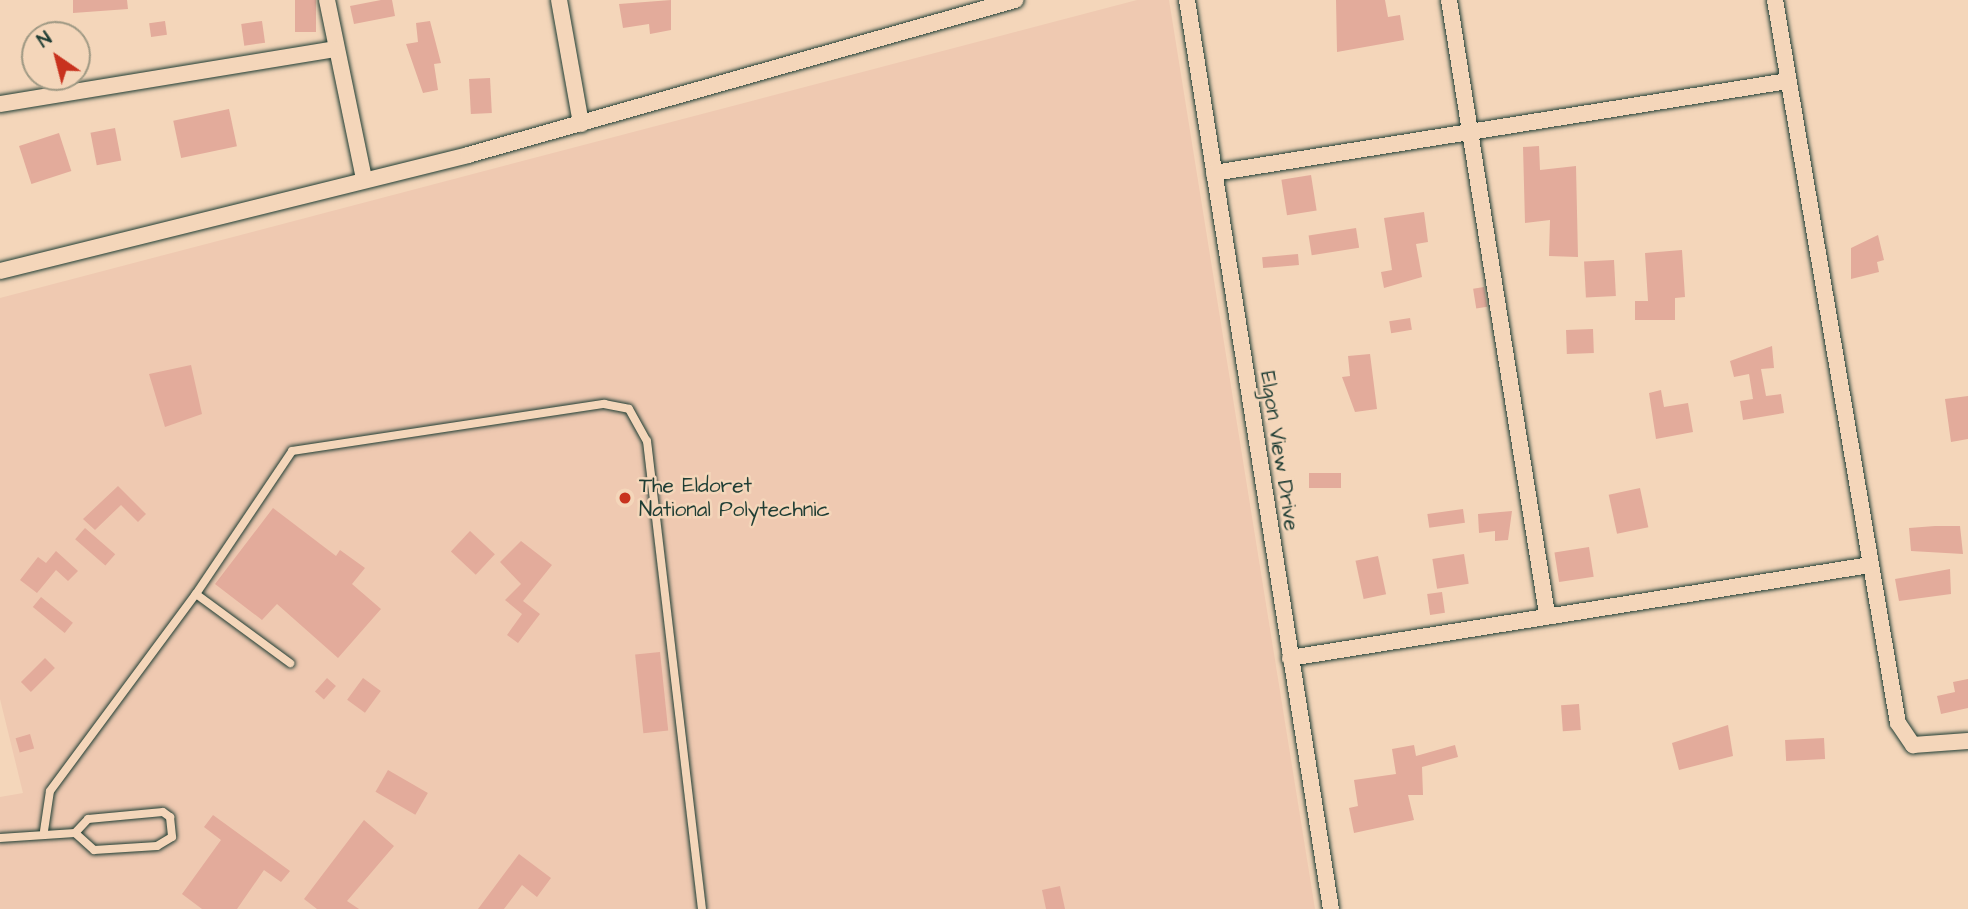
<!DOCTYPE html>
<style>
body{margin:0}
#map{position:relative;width:1968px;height:909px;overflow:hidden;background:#f4d6ba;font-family:"Architects Daughter",sans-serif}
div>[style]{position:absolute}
.built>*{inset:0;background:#efc9b1}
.building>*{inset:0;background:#e3ab9b;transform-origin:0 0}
.roads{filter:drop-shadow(0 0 2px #1f3d34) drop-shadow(0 0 2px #1f3d34)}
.lane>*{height:8px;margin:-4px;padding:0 4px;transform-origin:4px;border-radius:4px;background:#f4d6ba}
.street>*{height:16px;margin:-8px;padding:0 8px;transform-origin:8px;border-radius:8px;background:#f4d6ba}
.dots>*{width:19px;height:19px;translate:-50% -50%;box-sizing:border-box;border:4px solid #f4d6ba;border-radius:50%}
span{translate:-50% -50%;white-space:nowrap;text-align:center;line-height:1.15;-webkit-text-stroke:5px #f4d6ba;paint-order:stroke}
.street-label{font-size:21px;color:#1f3d34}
.poi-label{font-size:21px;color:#1f3d34}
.left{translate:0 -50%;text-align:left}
.north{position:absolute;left:21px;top:21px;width:70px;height:70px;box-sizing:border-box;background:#f4d6ba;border:2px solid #9f9984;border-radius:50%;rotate:325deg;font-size:19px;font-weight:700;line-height:28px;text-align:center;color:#1f3d34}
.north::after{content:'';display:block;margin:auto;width:24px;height:32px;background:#c8321e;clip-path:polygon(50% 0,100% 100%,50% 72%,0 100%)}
</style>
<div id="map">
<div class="built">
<div style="clip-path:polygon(1137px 0,1169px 0,1315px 909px,0 909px,0 797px,23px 793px,0 699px,0 298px)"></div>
</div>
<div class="building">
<div style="clip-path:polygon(73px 0,127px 0,128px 9px,73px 13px)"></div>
<div style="left:295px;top:0;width:21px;height:32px"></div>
<div style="clip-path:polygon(381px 0,392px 0,395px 16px,354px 24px,350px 6px)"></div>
<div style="clip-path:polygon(671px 0,671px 30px,650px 34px,649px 24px,623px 28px,619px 4px)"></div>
<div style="clip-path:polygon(1336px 0,1385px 0,1388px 17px,1400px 15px,1404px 40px,1337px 52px)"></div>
<div style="left:165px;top:21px;width:14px;height:16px;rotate:82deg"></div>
<div style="left:262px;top:21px;width:22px;height:21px;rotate:82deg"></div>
<div style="clip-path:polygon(430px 21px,441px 63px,434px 64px,438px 90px,423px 93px,406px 44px,418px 42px,416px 23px)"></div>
<div style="left:490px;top:78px;width:35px;height:21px;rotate:87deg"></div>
<div style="left:229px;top:109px;width:38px;height:57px;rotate:78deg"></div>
<div style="left:115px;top:128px;width:33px;height:25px;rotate:79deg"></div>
<div style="left:59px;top:133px;width:40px;height:42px;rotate:72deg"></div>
<div style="clip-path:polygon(1539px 146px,1540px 170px,1576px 166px,1578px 257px,1549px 256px,1550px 220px,1525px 223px,1523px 147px)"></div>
<div style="left:1311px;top:175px;width:36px;height:30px;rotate:81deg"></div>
<div style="clip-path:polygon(1424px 212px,1428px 242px,1416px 244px,1422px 277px,1384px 288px,1381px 272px,1392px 270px,1384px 218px)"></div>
<div style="left:1356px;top:228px;width:20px;height:48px;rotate:81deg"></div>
<div style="clip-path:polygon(1878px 235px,1884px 260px,1877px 262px,1879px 272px,1851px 279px,1851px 248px)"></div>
<div style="clip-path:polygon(1682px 250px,1685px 297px,1675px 298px,1675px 320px,1635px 320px,1635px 301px,1648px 301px,1645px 253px)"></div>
<div style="left:1298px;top:254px;width:11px;height:36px;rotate:85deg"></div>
<div style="left:1614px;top:260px;width:36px;height:30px;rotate:87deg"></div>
<div style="left:1484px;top:287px;width:20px;height:11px;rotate:81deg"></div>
<div style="left:1410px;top:318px;width:12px;height:21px;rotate:81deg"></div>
<div style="left:1593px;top:329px;width:24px;height:27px;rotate:88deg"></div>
<div style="clip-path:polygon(1772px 346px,1774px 368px,1761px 369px,1766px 396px,1781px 394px,1784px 413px,1743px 420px,1740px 401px,1753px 399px,1749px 374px,1734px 377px,1730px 361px)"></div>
<div style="clip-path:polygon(1370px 354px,1377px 409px,1355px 412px,1342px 377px,1350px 376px,1348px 356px)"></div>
<div style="clip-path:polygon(191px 365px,202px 414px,165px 427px,149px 374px)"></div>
<div style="clip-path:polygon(1661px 390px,1664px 407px,1688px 403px,1693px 432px,1656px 439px,1649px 393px)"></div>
<div style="clip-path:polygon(1968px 396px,1968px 439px,1951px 442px,1945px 399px)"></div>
<div style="left:1341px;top:473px;width:15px;height:32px;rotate:90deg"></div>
<div style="clip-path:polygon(118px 486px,146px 514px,138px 522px,121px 505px,95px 530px,83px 519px)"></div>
<div style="left:1640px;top:488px;width:40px;height:32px;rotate:78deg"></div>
<div style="clip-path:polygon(273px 508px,336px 556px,340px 550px,365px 568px,352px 584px,381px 609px,338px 658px,277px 604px,262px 620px,215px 584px)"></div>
<div style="left:1463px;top:509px;width:14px;height:36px;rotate:82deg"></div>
<div style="clip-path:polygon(1512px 511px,1508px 540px,1495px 541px,1495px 531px,1479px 533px,1478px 514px)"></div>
<div style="clip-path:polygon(1935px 526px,1960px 526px,1963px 554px,1911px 551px,1909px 528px)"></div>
<div style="left:85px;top:528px;width:40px;height:15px;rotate:41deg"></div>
<div style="left:470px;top:531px;width:34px;height:28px;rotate:43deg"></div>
<div style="clip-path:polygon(521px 541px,552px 565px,523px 601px,540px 614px,518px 643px,507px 635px,522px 614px,505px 600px,521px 584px,500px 562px)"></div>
<div style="left:1589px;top:547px;width:30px;height:35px;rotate:81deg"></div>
<div style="clip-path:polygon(56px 551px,78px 571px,68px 581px,56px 570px,37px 593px,20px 580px,38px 557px,46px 563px)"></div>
<div style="left:1464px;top:554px;width:30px;height:32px;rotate:81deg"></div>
<div style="left:1378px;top:556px;width:39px;height:23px;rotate:78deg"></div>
<div style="clip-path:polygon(1950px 569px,1951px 594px,1899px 601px,1895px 579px)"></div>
<div style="left:1442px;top:592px;width:21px;height:15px;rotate:82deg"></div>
<div style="left:41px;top:597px;width:41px;height:13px;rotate:39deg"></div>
<div style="left:660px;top:652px;width:79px;height:25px;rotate:84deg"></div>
<div style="left:45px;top:658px;width:14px;height:34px;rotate:45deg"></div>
<div style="left:327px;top:678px;width:12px;height:18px;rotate:42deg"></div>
<div style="left:363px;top:678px;width:22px;height:27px;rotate:36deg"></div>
<div style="clip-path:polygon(1968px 679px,1968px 708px,1941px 714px,1937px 696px,1955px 692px,1953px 682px)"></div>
<div style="left:1579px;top:704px;width:26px;height:18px;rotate:86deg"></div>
<div style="clip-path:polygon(1728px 725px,1733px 756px,1679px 770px,1672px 743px)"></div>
<div style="left:30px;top:734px;width:15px;height:15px;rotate:74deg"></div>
<div style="left:1824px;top:738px;width:21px;height:39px;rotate:87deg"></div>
<div style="clip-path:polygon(1414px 745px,1416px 756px,1455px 745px,1458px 757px,1422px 767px,1423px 795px,1408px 795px,1414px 820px,1354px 833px,1349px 808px,1358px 806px,1354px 780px,1396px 774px,1392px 749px)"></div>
<div style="left:388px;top:770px;width:46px;height:25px;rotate:30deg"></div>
<div style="clip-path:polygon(213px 815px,290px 871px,281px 882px,264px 870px,237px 909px,202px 909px,182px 894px,221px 840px,204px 827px)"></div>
<div style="clip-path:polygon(364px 820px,394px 846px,347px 901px,359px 909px,317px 909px,304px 899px)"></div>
<div style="clip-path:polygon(519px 854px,551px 878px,537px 897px,522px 885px,504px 909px,478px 909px)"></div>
<div style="clip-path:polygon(1060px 886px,1065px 909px,1046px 909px,1042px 890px)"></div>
</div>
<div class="roads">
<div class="lane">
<div style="left:196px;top:594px;width:172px;rotate:-56.1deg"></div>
<div style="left:292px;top:451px;width:316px;rotate:-8.6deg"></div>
<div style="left:604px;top:404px;width:25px;rotate:11deg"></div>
<div style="left:629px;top:409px;width:37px;rotate:61deg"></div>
<div style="left:647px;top:441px;width:471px;rotate:83.3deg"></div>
<div style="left:44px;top:831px;width:40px;rotate:-81.5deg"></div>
<div style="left:50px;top:791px;width:245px;rotate:-53.5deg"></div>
<div style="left:196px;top:594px;width:117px;rotate:36.3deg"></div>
<div style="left:0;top:838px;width:75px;rotate:-3.8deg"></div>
<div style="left:75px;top:833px;width:19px;rotate:-47deg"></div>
<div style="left:88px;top:819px;width:75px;rotate:-5.3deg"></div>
<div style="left:163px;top:812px;width:9px;rotate:36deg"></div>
<div style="left:170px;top:817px;width:20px;rotate:84deg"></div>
<div style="left:172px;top:837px;width:17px;rotate:149deg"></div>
<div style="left:157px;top:846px;width:63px;rotate:176.4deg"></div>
<div style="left:94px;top:850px;width:25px;rotate:-138deg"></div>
</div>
<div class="street">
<div style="left:327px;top:0;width:182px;rotate:78.3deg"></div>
<div style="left:559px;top:0;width:126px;rotate:79.9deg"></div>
<div style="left:1187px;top:0;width:920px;rotate:81deg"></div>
<div style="left:1449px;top:0;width:622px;rotate:80.93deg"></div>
<div style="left:1775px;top:0;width:733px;rotate:80.35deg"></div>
<div style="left:1898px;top:723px;width:27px;rotate:56deg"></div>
<div style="left:1913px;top:745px;width:55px;rotate:-4.2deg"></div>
<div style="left:0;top:104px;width:339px;rotate:-9.3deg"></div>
<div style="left:1214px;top:173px;width:581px;rotate:-9.11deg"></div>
<div style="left:0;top:271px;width:482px;rotate:-13.9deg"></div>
<div style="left:468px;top:155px;width:569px;rotate:-15.82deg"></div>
<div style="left:1290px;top:658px;width:587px;rotate:-9.11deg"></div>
</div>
</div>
<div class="dots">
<div style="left:625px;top:498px;background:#c8321e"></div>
</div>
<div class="street-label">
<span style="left:1279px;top:451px;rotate:81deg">Elgon View Drive</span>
</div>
<div class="poi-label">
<span class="left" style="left:639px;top:498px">The Eldoret<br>National Polytechnic</span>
</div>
<div class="north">N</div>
</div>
